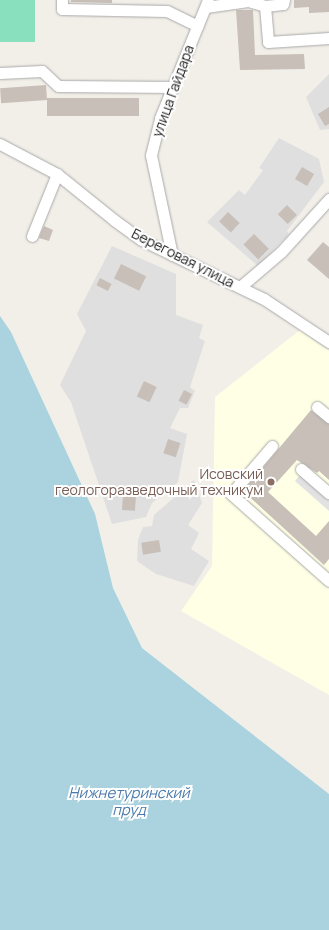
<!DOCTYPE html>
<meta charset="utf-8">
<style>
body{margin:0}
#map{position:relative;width:329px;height:930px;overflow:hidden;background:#f2efe9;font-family:Manrope,sans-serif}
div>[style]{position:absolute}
.residential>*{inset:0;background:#e0dfdf}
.education>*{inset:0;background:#ffffe5}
.pitch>*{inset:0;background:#88e0be;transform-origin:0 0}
.parking>*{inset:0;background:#e2e2e2}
.water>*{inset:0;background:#aad3df}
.building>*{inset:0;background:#c7bfb8;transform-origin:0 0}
.roads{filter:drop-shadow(0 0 1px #a9a9a9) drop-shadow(0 0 1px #a9a9a9)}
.minor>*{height:11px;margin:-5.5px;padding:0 5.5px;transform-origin:5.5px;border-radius:5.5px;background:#fff}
.dots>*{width:11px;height:11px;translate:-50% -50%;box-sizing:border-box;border:2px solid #fff;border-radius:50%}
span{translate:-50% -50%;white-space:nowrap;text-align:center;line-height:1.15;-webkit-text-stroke:4px #fff;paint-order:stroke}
.street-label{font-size:14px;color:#222}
.education-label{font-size:14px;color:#785e54}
.right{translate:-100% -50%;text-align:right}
.water-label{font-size:15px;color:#4a7aab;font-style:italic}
</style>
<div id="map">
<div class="residential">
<div style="clip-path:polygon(329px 74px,329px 129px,320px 130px,306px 97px)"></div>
<div style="clip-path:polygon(279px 138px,319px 159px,324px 182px,287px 231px,289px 234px,258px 266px,207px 222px,239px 190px,245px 195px,263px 170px,259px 168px)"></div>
<div style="clip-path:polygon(112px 246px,176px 274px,176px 315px,203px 325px,199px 338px,205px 341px,190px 387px,195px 391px,188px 408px,180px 408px,170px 428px,187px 434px,178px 482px,152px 503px,146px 517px,112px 524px,71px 402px,60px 385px,86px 331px,77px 314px)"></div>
<div style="clip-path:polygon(194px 480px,202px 503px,188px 525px,199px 533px,191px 549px,209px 561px,194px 586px,156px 574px,137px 561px,138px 540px,143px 527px,152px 526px,154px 515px)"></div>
</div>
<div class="education">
<div style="clip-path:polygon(300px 330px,329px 351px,329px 695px,181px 611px,212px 566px,215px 397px)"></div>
</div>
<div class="pitch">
<div style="left:0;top:0;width:35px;height:42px"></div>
</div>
<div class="parking">
<div style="clip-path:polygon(305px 469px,329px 490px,329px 511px,295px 481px)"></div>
</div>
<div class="water">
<div style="clip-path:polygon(0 316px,11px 332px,95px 514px,113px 588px,142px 648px,329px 794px,329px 930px,0 930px)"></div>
</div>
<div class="building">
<div style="clip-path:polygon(71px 0,112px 0,112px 3px,71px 2px)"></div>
<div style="clip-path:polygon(294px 0,329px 0,329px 12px,309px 13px,309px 7px,294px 8px)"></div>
<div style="clip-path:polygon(236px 10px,253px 10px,255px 55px,304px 54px,305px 69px,240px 70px)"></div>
<div style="left:46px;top:85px;width:15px;height:46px;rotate:86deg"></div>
<div style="left:139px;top:98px;width:18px;height:92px;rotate:90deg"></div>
<div style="clip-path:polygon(329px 107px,329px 124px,325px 126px,318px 114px)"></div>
<div style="left:302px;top:167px;width:14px;height:14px;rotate:30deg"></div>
<div style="left:287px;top:205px;width:14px;height:13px;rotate:45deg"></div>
<div style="left:228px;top:212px;width:16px;height:13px;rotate:43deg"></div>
<div style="clip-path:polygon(44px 226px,53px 230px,49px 241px,39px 238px)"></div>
<div style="left:254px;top:234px;width:21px;height:15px;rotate:45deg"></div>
<div style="clip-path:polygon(323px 242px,329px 247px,329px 279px,307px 260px)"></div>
<div style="left:121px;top:264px;width:28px;height:16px;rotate:26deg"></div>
<div style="left:100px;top:278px;width:13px;height:8px;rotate:27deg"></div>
<div style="left:144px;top:381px;width:14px;height:17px;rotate:25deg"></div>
<div style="left:184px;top:390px;width:9px;height:12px;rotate:27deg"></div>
<div style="clip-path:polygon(311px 410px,329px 424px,329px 480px,319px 471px,317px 473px,297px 460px,268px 492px,316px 536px,329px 521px,329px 559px,324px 565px,243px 491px)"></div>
<div style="left:168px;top:439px;width:13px;height:15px;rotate:18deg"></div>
<div style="left:123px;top:495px;width:13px;height:15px;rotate:4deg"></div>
<div style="left:159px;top:540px;width:12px;height:18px;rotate:81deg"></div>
</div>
<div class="roads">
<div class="minor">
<div style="left:62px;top:0;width:9px;rotate:90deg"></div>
<div style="left:62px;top:9px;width:105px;rotate:1.1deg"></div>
<div style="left:167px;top:11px;width:34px;rotate:26deg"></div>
<div style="left:265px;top:6px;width:36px;rotate:85deg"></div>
<div style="left:268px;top:42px;width:61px;rotate:-3.8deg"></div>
<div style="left:206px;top:7px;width:42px;rotate:-8.1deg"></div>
<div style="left:248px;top:1px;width:18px;rotate:16deg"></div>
<div style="left:265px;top:6px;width:18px;rotate:-6deg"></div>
<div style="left:283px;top:4px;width:4px;rotate:-76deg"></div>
<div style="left:0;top:73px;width:42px;rotate:-2.7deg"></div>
<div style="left:42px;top:71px;width:22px;rotate:43deg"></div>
<div style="left:58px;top:86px;width:115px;rotate:0.5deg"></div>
<div style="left:0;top:144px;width:64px;rotate:27.8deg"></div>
<div style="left:57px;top:174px;width:73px;rotate:38.9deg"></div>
<div style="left:114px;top:220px;width:34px;rotate:36deg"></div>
<div style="left:142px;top:240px;width:136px;rotate:25.8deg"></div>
<div style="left:264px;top:299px;width:78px;rotate:33.5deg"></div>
<div style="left:32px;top:236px;width:67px;rotate:-68deg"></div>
<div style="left:172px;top:255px;width:102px;rotate:-101.9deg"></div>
<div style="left:151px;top:155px;width:38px;rotate:-76deg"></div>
<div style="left:160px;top:118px;width:127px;rotate:-67.9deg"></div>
<div style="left:240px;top:287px;width:54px;rotate:-40.5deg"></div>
<div style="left:281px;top:252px;width:72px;rotate:-47.8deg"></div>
<div style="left:317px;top:407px;width:16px;rotate:40deg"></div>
<div style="left:272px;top:446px;width:63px;rotate:130.5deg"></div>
<div style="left:231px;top:494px;width:131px;rotate:41.6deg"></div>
<div style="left:301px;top:469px;width:37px;rotate:41deg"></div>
</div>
</div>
<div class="dots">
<div style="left:271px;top:482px;background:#8d6e63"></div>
</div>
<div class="street-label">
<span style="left:173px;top:91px;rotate:-70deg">улица Гайдара</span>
<span style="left:183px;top:258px;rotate:27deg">Береговая улица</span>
</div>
<div class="education-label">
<span class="right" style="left:263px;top:482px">Исовский<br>геологоразведочный техникум</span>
</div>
<div class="water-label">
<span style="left:129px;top:801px">Нижнетуринский<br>пруд</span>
</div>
</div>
